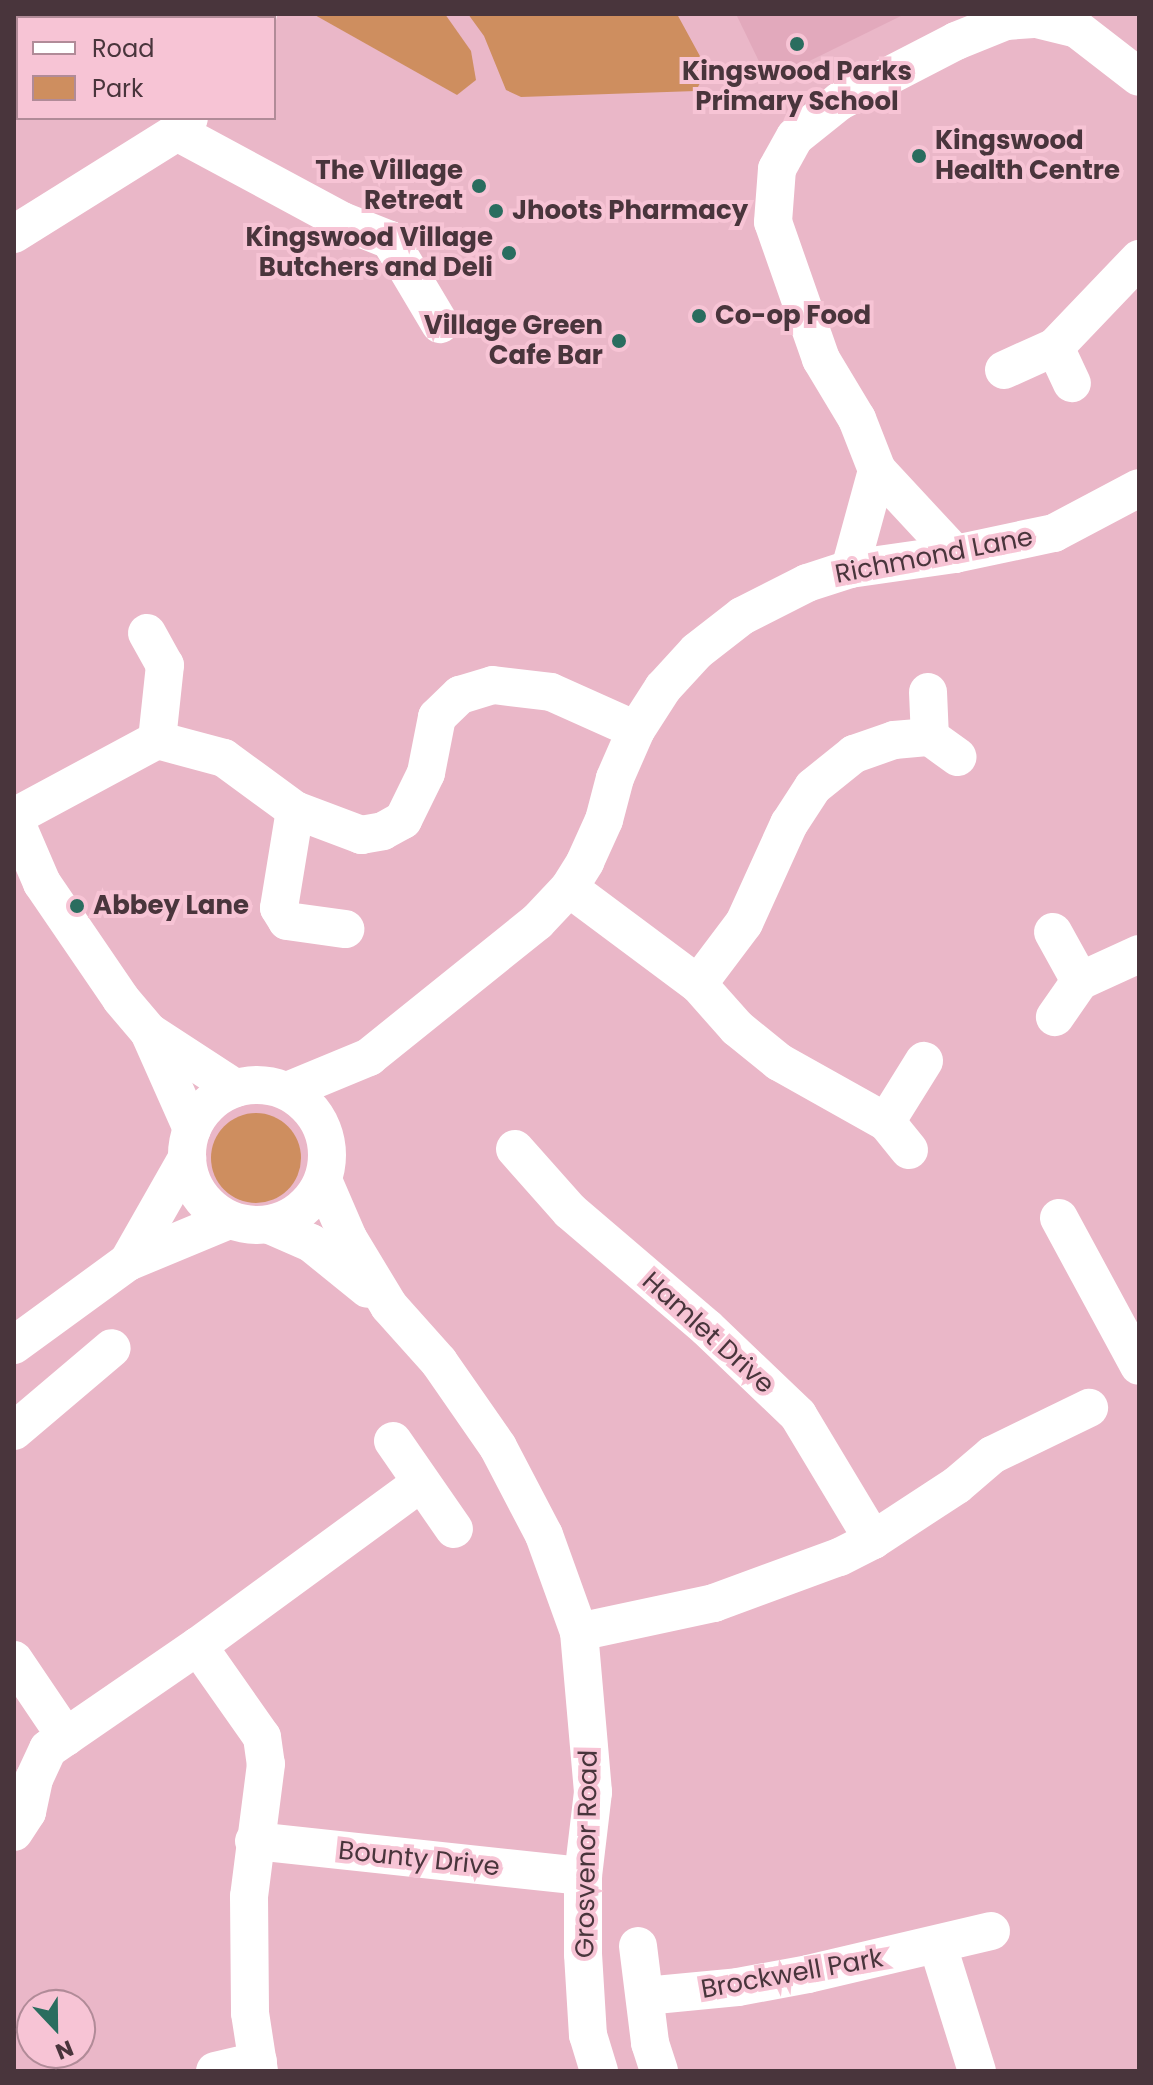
<!DOCTYPE html>
<style>
body{margin:0}
#map{position:relative;width:1153px;height:2085px;overflow:hidden;background:#eab7c8;font-family:Poppins,sans-serif}
div>[style]{position:absolute}
.built>*{inset:0;background:#e2a9bc}
.green>*{inset:0;background:#ce8e5f}
.round{border-radius:50%}
.minor>*{height:38px;margin:-19px;padding:0 19px;transform-origin:19px;border-radius:19px;background:#fff}
.minor>.ring{margin:-19px;padding:0;box-sizing:content-box;background:none;border:38px solid #fff;border-radius:50%}
.dots>*{width:22px;height:22px;translate:-50% -50%;box-sizing:border-box;border:4px solid #f7c4d5;border-radius:50%}
span{translate:-50% -50%;white-space:nowrap;text-align:center;line-height:1.15;-webkit-text-stroke:8px #f7c4d5;paint-order:stroke}
.poi-label{font-size:26px;color:#49353c;font-weight:700}
.left{translate:0 -50%;text-align:left}
.right{translate:-100% -50%;text-align:right}
.street-label{font-size:26px;color:#49353c}
.frame{position:absolute;inset:0;border:16px solid #49353c;pointer-events:none}
.legend{position:absolute;left:16px;top:16px;width:260px;height:104px;box-sizing:border-box;background:#f7c4d5;border:2px solid #b18b98;margin:0;padding:10px 14px;list-style:none;font-size:24px;color:#49353c}
.legend li{display:flex;align-items:center;gap:16px;height:40px}
.legend b{width:40px;border:2px solid #b18b98}
.north{position:absolute;left:16px;top:1989px;width:80px;height:80px;box-sizing:border-box;background:#f7c4d5;border:2px solid #b18b98;border-radius:50%;rotate:158deg;font-size:22px;font-weight:700;line-height:32px;text-align:center;color:#49353c}
.north::after{content:'';display:block;margin:auto;width:28px;height:36px;background:#2a6d5f;clip-path:polygon(50% 0,100% 100%,50% 72%,0 100%)}
</style>
<div id="map">
<div class="built">
<div style="clip-path:polygon(736px 14px,905px 14px,783px 74px,766px 76px)"></div>
</div>
<div class="green">
<div style="clip-path:polygon(313px 14px,445px 14px,471px 51px,476px 80px,457px 95px)"></div>
<div style="clip-path:polygon(468px 14px,677px 14px,707px 69px,696px 91px,521px 97px,506px 90px,484px 36px)"></div>
<div class="round" style="left:211px;top:1113px;width:90px;height:90px"></div>
</div>
<div class="minor">
<div style="left:256px;top:18px;width:4px;rotate:-63deg"></div>
<div style="left:177px;top:132px;width:187px;rotate:28.3deg"></div>
<div style="left:342px;top:221px;width:52px;rotate:21.6deg"></div>
<div style="left:390px;top:240px;width:98px;rotate:59.2deg"></div>
<div style="left:14px;top:234px;width:192px;rotate:-32deg"></div>
<div style="left:177px;top:132px;width:18px;rotate:-49deg"></div>
<div style="left:1055px;top:347px;width:40px;rotate:65deg"></div>
<div style="left:1004px;top:370px;width:56px;rotate:-24.3deg"></div>
<div style="left:1055px;top:347px;width:122px;rotate:-46.3deg"></div>
<div style="left:955px;top:554px;width:115px;rotate:-132.9deg"></div>
<div style="left:877px;top:470px;width:55px;rotate:-111.4deg"></div>
<div style="left:857px;top:419px;width:70px;rotate:-121deg"></div>
<div style="left:821px;top:359px;width:145px;rotate:-109.3deg"></div>
<div style="left:773px;top:222px;width:53px;rotate:-85.7deg"></div>
<div style="left:777px;top:169px;width:37px;rotate:-61deg"></div>
<div style="left:795px;top:137px;width:58px;rotate:-38.7deg"></div>
<div style="left:840px;top:101px;width:131px;rotate:-27.3deg"></div>
<div style="left:956px;top:41px;width:54px;rotate:-21.8deg"></div>
<div style="left:1006px;top:21px;width:31px;rotate:-4deg"></div>
<div style="left:1037px;top:19px;width:41px;rotate:14deg"></div>
<div style="left:1077px;top:29px;width:78px;rotate:37.7deg"></div>
<div style="left:850px;top:569px;width:103px;rotate:-74.7deg"></div>
<div style="left:147px;top:633px;width:37px;rotate:61deg"></div>
<div style="left:165px;top:665px;width:75px;rotate:96.1deg"></div>
<div style="left:928px;top:692px;width:45px;rotate:87.5deg"></div>
<div style="left:930px;top:737px;width:34px;rotate:36deg"></div>
<div style="left:295px;top:810px;width:99px;rotate:99.3deg"></div>
<div style="left:279px;top:908px;width:15px;rotate:58deg"></div>
<div style="left:287px;top:921px;width:59px;rotate:7.9deg"></div>
<div style="left:14px;top:817px;width:162px;rotate:-28.3deg"></div>
<div style="left:157px;top:740px;width:69px;rotate:15deg"></div>
<div style="left:224px;top:758px;width:88px;rotate:36.2deg"></div>
<div style="left:295px;top:810px;width:71px;rotate:20.7deg"></div>
<div style="left:361px;top:835px;width:22px;rotate:-10deg"></div>
<div style="left:383px;top:831px;width:23px;rotate:-29deg"></div>
<div style="left:403px;top:820px;width:52px;rotate:-63.9deg"></div>
<div style="left:426px;top:773px;width:57px;rotate:-78.9deg"></div>
<div style="left:437px;top:717px;width:32px;rotate:-44deg"></div>
<div style="left:460px;top:695px;width:34px;rotate:-17deg"></div>
<div style="left:493px;top:685px;width:58px;rotate:6.9deg"></div>
<div style="left:551px;top:692px;width:93px;rotate:24.1deg"></div>
<div style="left:14px;top:818px;width:71px;rotate:66.7deg"></div>
<div style="left:42px;top:883px;width:140px;rotate:55.7deg"></div>
<div style="left:121px;top:999px;width:43px;rotate:49.7deg"></div>
<div style="left:149px;top:1032px;width:103px;rotate:33.1deg"></div>
<div style="left:569px;top:888px;width:161px;rotate:36.7deg"></div>
<div style="left:698px;top:984px;width:59px;rotate:48.4deg"></div>
<div style="left:737px;top:1028px;width:54px;rotate:39deg"></div>
<div style="left:779px;top:1062px;width:123px;rotate:29.3deg"></div>
<div style="left:1053px;top:932px;width:56px;rotate:61.1deg"></div>
<div style="left:1080px;top:981px;width:44px;rotate:124.8deg"></div>
<div style="left:1080px;top:981px;width:65px;rotate:-24.6deg"></div>
<div style="left:698px;top:984px;width:76px;rotate:-53deg"></div>
<div style="left:744px;top:923px;width:109px;rotate:-65.6deg"></div>
<div style="left:789px;top:824px;width:44px;rotate:-57deg"></div>
<div style="left:813px;top:787px;width:53px;rotate:-38.8deg"></div>
<div style="left:854px;top:754px;width:42px;rotate:-19.3deg"></div>
<div style="left:894px;top:740px;width:36px;rotate:-5deg"></div>
<div style="left:149px;top:1032px;width:106px;rotate:66.1deg"></div>
<div class="ring" style="left:187px;top:1085px;width:102px;height:102px"></div>
<div style="left:287px;top:1091px;width:89px;rotate:-22.5deg"></div>
<div style="left:369px;top:1057px;width:216px;rotate:-38.8deg"></div>
<div style="left:537px;top:922px;width:47px;rotate:-46.7deg"></div>
<div style="left:569px;top:888px;width:31px;rotate:-58deg"></div>
<div style="left:585px;top:862px;width:46px;rotate:-65.7deg"></div>
<div style="left:604px;top:820px;width:43px;rotate:-75.3deg"></div>
<div style="left:615px;top:778px;width:52px;rotate:-66.4deg"></div>
<div style="left:636px;top:730px;width:50px;rotate:-57.3deg"></div>
<div style="left:663px;top:688px;width:50px;rotate:-47.4deg"></div>
<div style="left:697px;top:651px;width:57px;rotate:-37.9deg"></div>
<div style="left:742px;top:616px;width:73px;rotate:-26.9deg"></div>
<div style="left:807px;top:583px;width:45px;rotate:-18deg"></div>
<div style="left:850px;top:569px;width:106px;rotate:-8.1deg"></div>
<div style="left:955px;top:554px;width:101px;rotate:-12deg"></div>
<div style="left:1054px;top:533px;width:96px;rotate:-27.9deg"></div>
<div style="left:515px;top:1149px;width:83px;rotate:48.4deg"></div>
<div style="left:570px;top:1211px;width:180px;rotate:40.5deg"></div>
<div style="left:707px;top:1328px;width:126px;rotate:43.7deg"></div>
<div style="left:798px;top:1415px;width:146px;rotate:59deg"></div>
<div style="left:873px;top:1540px;width:38px;rotate:153deg"></div>
<div style="left:839px;top:1557px;width:133px;rotate:159.8deg"></div>
<div style="left:714px;top:1603px;width:138px;rotate:167.9deg"></div>
<div style="left:909px;top:1150px;width:36px;rotate:-129deg"></div>
<div style="left:886px;top:1122px;width:72px;rotate:-58.1deg"></div>
<div style="left:323px;top:1180px;width:63px;rotate:66.7deg"></div>
<div style="left:348px;top:1238px;width:79px;rotate:58.9deg"></div>
<div style="left:389px;top:1306px;width:75px;rotate:48.2deg"></div>
<div style="left:439px;top:1362px;width:103px;rotate:55.2deg"></div>
<div style="left:498px;top:1447px;width:99px;rotate:62.4deg"></div>
<div style="left:544px;top:1535px;width:103px;rotate:70.2deg"></div>
<div style="left:579px;top:1632px;width:161px;rotate:85deg"></div>
<div style="left:593px;top:1792px;width:85px;rotate:96.8deg"></div>
<div style="left:583px;top:1876px;width:78px;rotate:90deg"></div>
<div style="left:583px;top:1954px;width:81px;rotate:86.5deg"></div>
<div style="left:588px;top:2035px;width:38px;rotate:73deg"></div>
<div style="left:1059px;top:1218px;width:168px;rotate:61.6deg"></div>
<div style="left:270px;top:1225px;width:45px;rotate:23.7deg"></div>
<div style="left:311px;top:1243px;width:73px;rotate:38.9deg"></div>
<div style="left:128px;top:1262px;width:120px;rotate:-60.4deg"></div>
<div style="left:14px;top:1345px;width:141px;rotate:-36.1deg"></div>
<div style="left:128px;top:1262px;width:109px;rotate:-22.6deg"></div>
<div style="left:14px;top:1431px;width:128px;rotate:-40.3deg"></div>
<div style="left:393px;top:1441px;width:107px;rotate:55.3deg"></div>
<div style="left:873px;top:1540px;width:100px;rotate:-33.2deg"></div>
<div style="left:957px;top:1485px;width:46px;rotate:-40.6deg"></div>
<div style="left:992px;top:1455px;width:108px;rotate:-25.9deg"></div>
<div style="left:198px;top:1646px;width:111px;rotate:54.9deg"></div>
<div style="left:262px;top:1737px;width:27px;rotate:82deg"></div>
<div style="left:266px;top:1764px;width:133px;rotate:97.3deg"></div>
<div style="left:249px;top:1896px;width:117px;rotate:89.5deg"></div>
<div style="left:250px;top:2013px;width:59px;rotate:81.2deg"></div>
<div style="left:14px;top:1660px;width:93px;rotate:56deg"></div>
<div style="left:14px;top:1832px;width:24px;rotate:-57deg"></div>
<div style="left:27px;top:1812px;width:34px;rotate:-78deg"></div>
<div style="left:34px;top:1779px;width:33px;rotate:-65deg"></div>
<div style="left:48px;top:1749px;width:182px;rotate:-34.5deg"></div>
<div style="left:198px;top:1646px;width:276px;rotate:-36.2deg"></div>
<div style="left:254px;top:1841px;width:331px;rotate:6.1deg"></div>
<div style="left:638px;top:1946px;width:98px;rotate:82.9deg"></div>
<div style="left:650px;top:2043px;width:29px;rotate:72deg"></div>
<div style="left:938px;top:1946px;width:131px;rotate:72.7deg"></div>
<div style="left:645px;top:1996px;width:93px;rotate:-5.5deg"></div>
<div style="left:738px;top:1987px;width:71px;rotate:-10.5deg"></div>
<div style="left:808px;top:1974px;width:188px;rotate:-13.2deg"></div>
<div style="left:215px;top:2071px;width:44px;rotate:-13.1deg"></div>
</div>
<div class="dots">
<div style="left:797px;top:44px;background:#2a6d5f"></div>
<div style="left:919px;top:156px;background:#2a6d5f"></div>
<div style="left:479px;top:186px;background:#2a6d5f"></div>
<div style="left:496px;top:211px;background:#2a6d5f"></div>
<div style="left:509px;top:253px;background:#2a6d5f"></div>
<div style="left:699px;top:316px;background:#2a6d5f"></div>
<div style="left:619px;top:341px;background:#2a6d5f"></div>
<div style="left:77px;top:906px;background:#2a6d5f"></div>
</div>
<div class="poi-label">
<span style="left:797px;top:87px">Kingswood Parks<br>Primary School</span>
<span class="left" style="left:935px;top:156px">Kingswood<br>Health Centre</span>
<span class="right" style="left:463px;top:186px">The Village<br>Retreat</span>
<span class="left" style="left:512px;top:211px">Jhoots Pharmacy</span>
<span class="right" style="left:493px;top:253px">Kingswood Village<br>Butchers and Deli</span>
<span class="left" style="left:715px;top:316px">Co-op Food</span>
<span class="right" style="left:603px;top:341px">Village Green<br>Cafe Bar</span>
<span class="left" style="left:93px;top:906px">Abbey Lane</span>
</div>
<div class="street-label">
<span style="left:934px;top:556px;rotate:-11deg">Richmond Lane</span>
<span style="left:708px;top:1333px;rotate:42deg">Hamlet Drive</span>
<span style="left:587px;top:1854px;rotate:-89deg">Grosvenor Road</span>
<span style="left:419px;top:1859px;rotate:6deg">Bounty Drive</span>
<span style="left:792px;top:1974px;rotate:-10deg">Brockwell Park</span>
</div>
<div class="frame"></div>
<ul class="legend">
<li><b style="height:10px;background:#fff"></b>Road</li>
<li><b style="height:22px;background:#ce8e5f"></b>Park</li>
</ul>
<div class="north">N</div>
</div>
